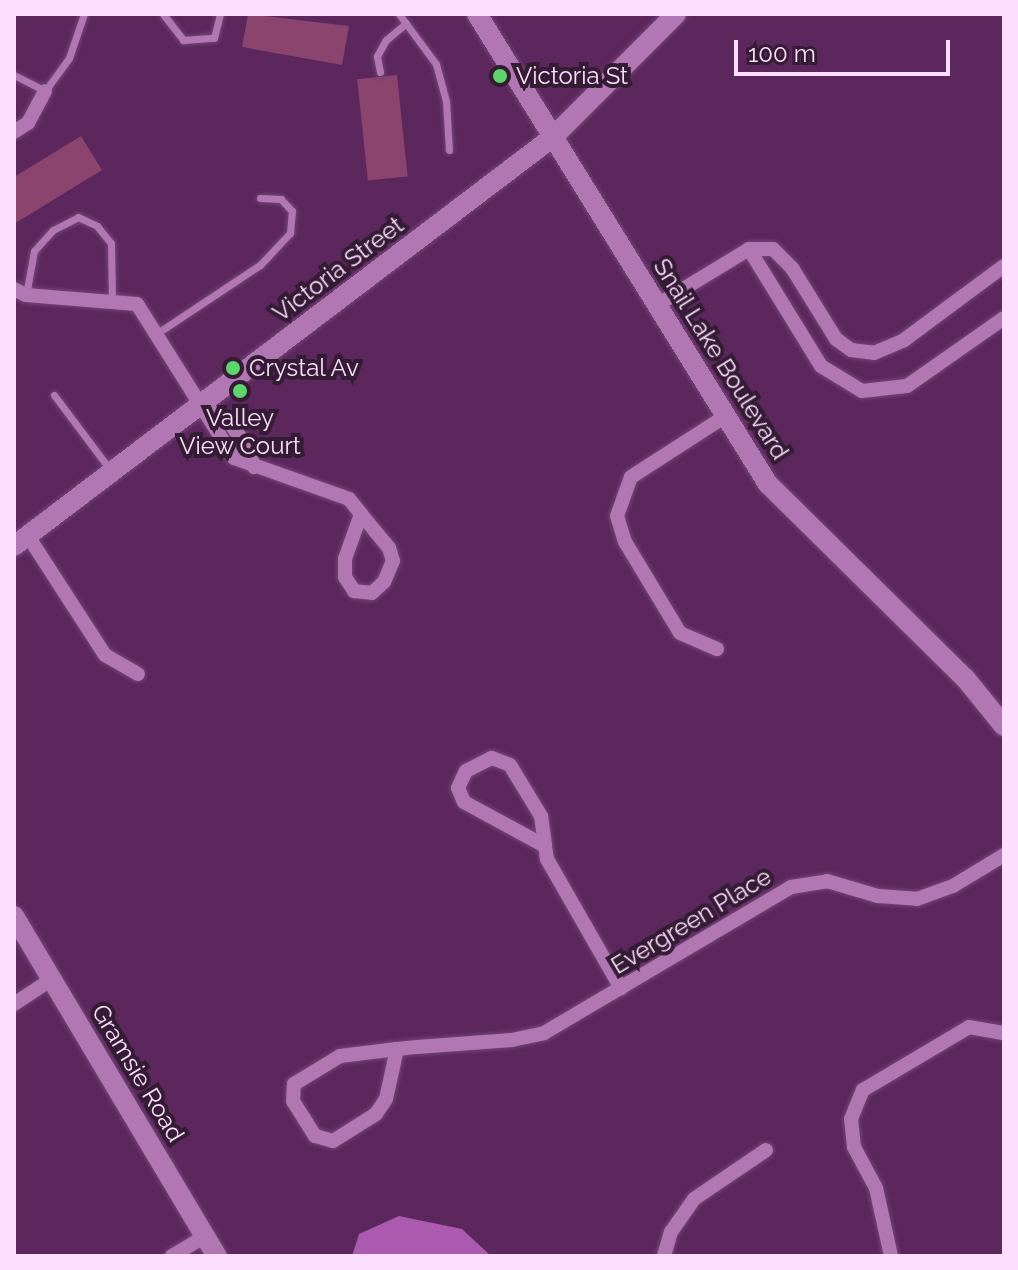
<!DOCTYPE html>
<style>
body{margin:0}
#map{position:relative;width:1018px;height:1270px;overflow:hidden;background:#5b275d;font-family:Raleway,sans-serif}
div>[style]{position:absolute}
.water>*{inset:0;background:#ac5aaf}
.building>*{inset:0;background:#8a446d;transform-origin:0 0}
.roads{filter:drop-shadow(0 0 2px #744576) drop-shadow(0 0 2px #744576)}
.lane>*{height:7px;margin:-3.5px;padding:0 3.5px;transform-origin:3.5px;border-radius:3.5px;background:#b177b2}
.street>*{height:14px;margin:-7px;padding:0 7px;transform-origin:7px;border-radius:7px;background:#b177b2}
.secondary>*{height:20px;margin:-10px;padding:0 10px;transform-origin:10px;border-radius:10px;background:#b177b2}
.dots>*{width:22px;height:22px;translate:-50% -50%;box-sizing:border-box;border:4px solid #331c34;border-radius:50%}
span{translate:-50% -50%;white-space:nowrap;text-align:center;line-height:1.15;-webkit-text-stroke:8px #331c34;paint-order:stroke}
.poi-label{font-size:24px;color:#fedefe}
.left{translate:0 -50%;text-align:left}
.street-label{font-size:24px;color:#fedefe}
.frame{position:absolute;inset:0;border:16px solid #fedefe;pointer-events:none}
.scale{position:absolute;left:734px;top:40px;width:216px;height:36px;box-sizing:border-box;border:4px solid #fedefe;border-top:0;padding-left:10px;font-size:24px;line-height:28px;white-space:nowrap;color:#fedefe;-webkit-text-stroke:6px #331c34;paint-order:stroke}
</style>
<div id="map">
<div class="water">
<div style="clip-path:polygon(399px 1216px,462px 1229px,491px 1256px,352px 1256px,359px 1234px)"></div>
</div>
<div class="building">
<div style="clip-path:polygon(248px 14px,349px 26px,342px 65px,242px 47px)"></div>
<div style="left:397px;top:75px;width:102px;height:40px;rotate:84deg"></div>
<div style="clip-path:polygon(81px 136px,102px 170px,14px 224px,14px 177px)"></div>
</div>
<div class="roads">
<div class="lane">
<div style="left:163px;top:14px;width:33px;rotate:52deg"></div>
<div style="left:183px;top:40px;width:31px;rotate:-4deg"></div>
<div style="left:214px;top:38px;width:25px;rotate:-76deg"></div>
<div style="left:399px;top:14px;width:62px;rotate:53.5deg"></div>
<div style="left:436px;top:64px;width:38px;rotate:75deg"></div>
<div style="left:446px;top:101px;width:49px;rotate:86.5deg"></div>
<div style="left:380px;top:72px;width:16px;rotate:-101deg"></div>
<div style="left:377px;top:56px;width:18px;rotate:-61deg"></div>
<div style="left:386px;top:40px;width:26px;rotate:-40deg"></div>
<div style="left:14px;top:75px;width:35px;rotate:27deg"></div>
<div style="left:45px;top:91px;width:41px;rotate:-54deg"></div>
<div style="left:69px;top:58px;width:46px;rotate:-71.2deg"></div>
<div style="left:26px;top:295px;width:45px;rotate:-79.7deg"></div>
<div style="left:34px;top:251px;width:28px;rotate:-48deg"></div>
<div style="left:53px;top:230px;width:28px;rotate:-27deg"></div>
<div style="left:78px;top:217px;width:21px;rotate:25deg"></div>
<div style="left:97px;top:226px;width:22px;rotate:51deg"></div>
<div style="left:111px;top:243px;width:57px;rotate:89deg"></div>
<div style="left:159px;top:332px;width:121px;rotate:-33.6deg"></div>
<div style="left:260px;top:265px;width:44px;rotate:-46.8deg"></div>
<div style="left:290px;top:233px;width:22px;rotate:-85deg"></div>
<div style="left:292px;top:211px;width:16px;rotate:-133deg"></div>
<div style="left:281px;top:199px;width:21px;rotate:-177deg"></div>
<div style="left:54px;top:395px;width:95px;rotate:53.1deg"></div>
</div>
<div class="street">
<div style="left:14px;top:132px;width:17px;rotate:-33deg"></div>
<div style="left:28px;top:123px;width:36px;rotate:-62deg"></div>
<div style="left:749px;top:249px;width:137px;rotate:58.4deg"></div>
<div style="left:821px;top:366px;width:48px;rotate:31.4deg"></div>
<div style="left:862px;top:391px;width:45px;rotate:-6.3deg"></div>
<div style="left:907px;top:386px;width:118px;rotate:-35deg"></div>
<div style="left:14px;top:289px;width:13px;rotate:27deg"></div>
<div style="left:26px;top:295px;width:111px;rotate:4.6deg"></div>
<div style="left:137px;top:304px;width:182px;rotate:57.8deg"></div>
<div style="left:234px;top:458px;width:122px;rotate:19.6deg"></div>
<div style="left:349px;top:499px;width:19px;rotate:51deg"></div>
<div style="left:361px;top:514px;width:48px;rotate:109.6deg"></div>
<div style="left:345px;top:559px;width:18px;rotate:90deg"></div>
<div style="left:345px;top:577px;width:17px;rotate:57deg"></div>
<div style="left:354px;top:591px;width:18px;rotate:6deg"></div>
<div style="left:372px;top:593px;width:16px;rotate:-43deg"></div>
<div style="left:384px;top:582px;width:23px;rotate:-67deg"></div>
<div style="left:393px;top:561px;width:14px;rotate:-107deg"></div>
<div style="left:389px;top:548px;width:44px;rotate:-129.5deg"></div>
<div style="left:657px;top:305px;width:108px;rotate:-31.3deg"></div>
<div style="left:749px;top:249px;width:24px"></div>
<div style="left:773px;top:249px;width:27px;rotate:45deg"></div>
<div style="left:792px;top:268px;width:84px;rotate:58.2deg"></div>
<div style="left:836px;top:339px;width:19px;rotate:36deg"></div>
<div style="left:851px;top:350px;width:23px;rotate:7deg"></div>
<div style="left:874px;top:353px;width:33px;rotate:-23deg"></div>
<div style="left:904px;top:340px;width:124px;rotate:-36.5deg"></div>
<div style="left:201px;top:406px;width:30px;rotate:28deg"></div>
<div style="left:227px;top:420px;width:34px;rotate:52deg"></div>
<div style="left:248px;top:447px;width:21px;rotate:73deg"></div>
<div style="left:28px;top:536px;width:142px;rotate:57.1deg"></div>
<div style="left:105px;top:655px;width:38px;rotate:30deg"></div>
<div style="left:717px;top:649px;width:40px;rotate:-156.6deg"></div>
<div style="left:680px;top:633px;width:106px;rotate:-121.1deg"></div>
<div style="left:625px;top:542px;width:27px;rotate:-107deg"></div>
<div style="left:617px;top:516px;width:41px;rotate:-70.3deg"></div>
<div style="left:631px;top:477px;width:111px;rotate:-32.8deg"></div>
<div style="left:545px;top:846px;width:92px;rotate:-151.5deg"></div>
<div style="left:464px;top:802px;width:15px;rotate:-113deg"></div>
<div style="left:458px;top:788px;width:19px;rotate:-65deg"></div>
<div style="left:466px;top:771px;width:29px;rotate:-27deg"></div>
<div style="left:492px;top:758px;width:19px;rotate:21deg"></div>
<div style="left:510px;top:765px;width:60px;rotate:58.7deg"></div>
<div style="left:541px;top:816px;width:30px;rotate:82deg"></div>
<div style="left:545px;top:846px;width:13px;rotate:81deg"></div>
<div style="left:547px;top:859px;width:149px;rotate:60.2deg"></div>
<div style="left:14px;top:1004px;width:45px;rotate:-33.3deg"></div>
<div style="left:397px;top:1049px;width:51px;rotate:102.4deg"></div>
<div style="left:386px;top:1099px;width:18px;rotate:124deg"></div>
<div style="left:376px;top:1114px;width:51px;rotate:147.9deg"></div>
<div style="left:333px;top:1141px;width:19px;rotate:-164deg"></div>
<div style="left:315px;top:1136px;width:41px;rotate:-122.2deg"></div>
<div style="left:293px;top:1101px;width:17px;rotate:-87deg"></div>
<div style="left:294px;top:1084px;width:54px;rotate:-31.3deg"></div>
<div style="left:340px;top:1056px;width:57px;rotate:-7deg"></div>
<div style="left:397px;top:1049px;width:20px;rotate:-6deg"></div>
<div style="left:417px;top:1047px;width:95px;rotate:-4.2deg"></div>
<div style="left:512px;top:1040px;width:33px;rotate:-12deg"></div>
<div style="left:544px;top:1033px;width:287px;rotate:-30.6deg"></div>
<div style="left:791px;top:887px;width:36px;rotate:-9deg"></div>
<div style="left:827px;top:881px;width:53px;rotate:16.4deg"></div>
<div style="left:878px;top:896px;width:39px;rotate:4deg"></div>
<div style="left:917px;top:899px;width:38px;rotate:-20deg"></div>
<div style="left:953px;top:886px;width:60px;rotate:-31.3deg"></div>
<div style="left:172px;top:1256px;width:39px;rotate:-31deg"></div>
<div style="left:664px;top:1256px;width:25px;rotate:-74deg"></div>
<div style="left:671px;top:1232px;width:40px;rotate:-55.1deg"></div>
<div style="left:694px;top:1199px;width:87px;rotate:-34.2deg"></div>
<div style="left:891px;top:1256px;width:70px;rotate:-102.4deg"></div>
<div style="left:876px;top:1188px;width:47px;rotate:-118.2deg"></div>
<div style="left:854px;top:1147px;width:28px;rotate:-96deg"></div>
<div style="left:851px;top:1119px;width:31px;rotate:-68deg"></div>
<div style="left:863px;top:1090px;width:123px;rotate:-30.7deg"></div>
<div style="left:969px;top:1027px;width:36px;rotate:10deg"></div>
</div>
<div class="secondary">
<div style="left:477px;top:14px;width:553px;rotate:58.24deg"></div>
<div style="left:768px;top:484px;width:276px;rotate:44.6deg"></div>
<div style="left:965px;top:678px;width:62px;rotate:50.9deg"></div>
<div style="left:14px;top:546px;width:677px;rotate:-37.19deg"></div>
<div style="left:553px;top:137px;width:174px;rotate:-45deg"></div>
<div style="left:14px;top:916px;width:396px;rotate:59.2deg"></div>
</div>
</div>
<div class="dots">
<div style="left:500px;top:76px;background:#5ed56c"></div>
<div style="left:233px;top:368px;background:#5ed56c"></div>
<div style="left:240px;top:391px;background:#5ed56c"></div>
</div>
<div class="poi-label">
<span class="left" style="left:516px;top:76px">Victoria St</span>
<span class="left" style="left:249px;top:368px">Crystal Av</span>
<span style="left:240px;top:432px">Valley<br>View Court</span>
</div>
<div class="street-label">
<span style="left:338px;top:269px;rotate:-37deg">Victoria Street</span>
<span style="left:721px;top:359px;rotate:58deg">Snail Lake Boulevard</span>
<span style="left:691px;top:921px;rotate:-31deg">Evergreen Place</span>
<span style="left:138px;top:1073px;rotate:59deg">Gramsie Road</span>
</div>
<div class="frame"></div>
<div class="scale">100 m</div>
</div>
